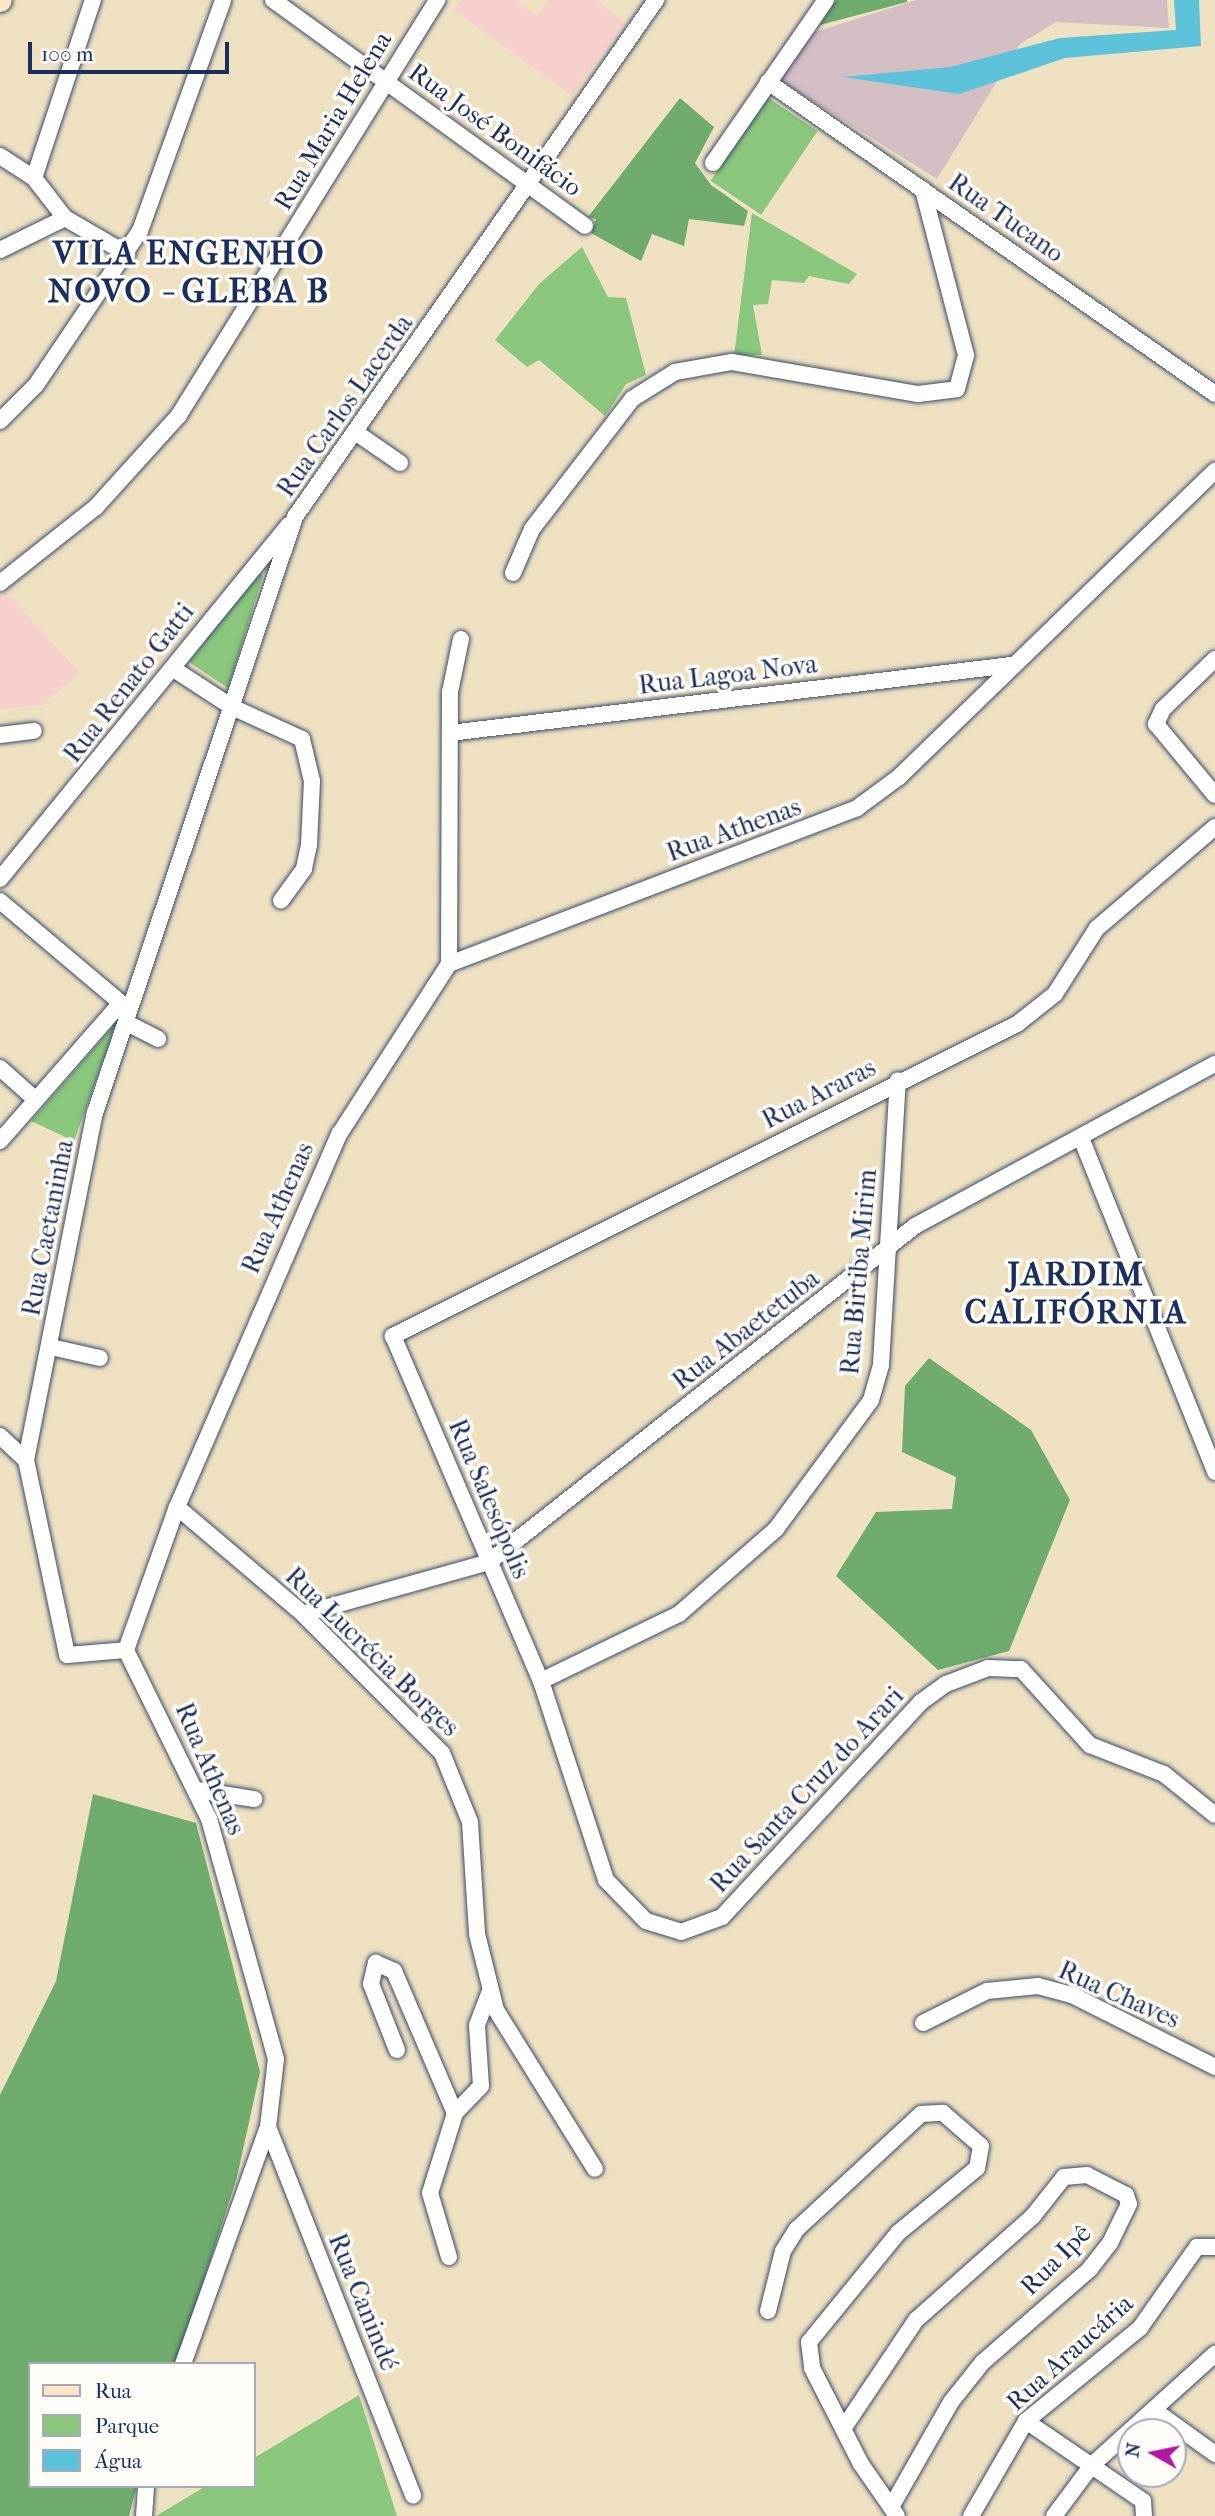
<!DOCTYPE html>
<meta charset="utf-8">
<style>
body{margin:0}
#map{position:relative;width:1215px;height:2516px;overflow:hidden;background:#ede1c1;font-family:"IM FELL French Canon",serif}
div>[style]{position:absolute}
.built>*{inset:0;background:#f7d0cd}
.industrial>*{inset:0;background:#d2bec3}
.green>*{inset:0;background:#8ac67c;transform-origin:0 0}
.forest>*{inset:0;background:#6fab6c}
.water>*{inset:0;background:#5cc2d9}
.roads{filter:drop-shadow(0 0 2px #3a4a6d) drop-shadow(0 0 2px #3a4a6d)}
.street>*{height:16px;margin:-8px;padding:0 8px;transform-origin:8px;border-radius:8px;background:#fff}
.secondary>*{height:21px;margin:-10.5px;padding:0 10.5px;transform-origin:10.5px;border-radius:10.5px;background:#fee5c5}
span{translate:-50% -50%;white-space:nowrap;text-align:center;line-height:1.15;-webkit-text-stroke:7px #fdfcf7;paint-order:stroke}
.street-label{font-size:26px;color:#1b2f5e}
.district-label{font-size:33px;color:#1b2f5e;font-weight:700;letter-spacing:2px}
.legend{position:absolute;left:28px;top:2362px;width:228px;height:126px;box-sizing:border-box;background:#fdfcf7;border:2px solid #a3aaba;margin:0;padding:9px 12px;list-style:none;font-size:21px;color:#1b2f5e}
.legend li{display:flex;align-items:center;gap:14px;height:35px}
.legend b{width:35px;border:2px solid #a3aaba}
.north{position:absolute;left:1117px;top:2418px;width:70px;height:70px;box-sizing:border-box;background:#fdfcf7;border:2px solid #a3aaba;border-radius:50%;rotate:279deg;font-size:19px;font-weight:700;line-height:28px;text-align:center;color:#1b2f5e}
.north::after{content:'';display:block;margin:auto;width:24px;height:32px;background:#b5179e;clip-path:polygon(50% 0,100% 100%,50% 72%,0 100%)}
.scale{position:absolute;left:28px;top:42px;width:201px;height:32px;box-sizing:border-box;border:4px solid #1b2f5e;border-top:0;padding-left:9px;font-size:21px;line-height:24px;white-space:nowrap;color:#1b2f5e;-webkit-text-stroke:5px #fdfcf7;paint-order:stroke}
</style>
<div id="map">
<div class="built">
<div style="clip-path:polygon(461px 0,516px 0,536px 16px,549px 0,596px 0,625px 23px,572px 96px,454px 10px)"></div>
<div style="clip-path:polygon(5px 592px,79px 672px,43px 705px,0 709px,0 596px)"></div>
</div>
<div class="industrial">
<div style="clip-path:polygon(916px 0,1167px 0,1169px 28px,1056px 22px,1020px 44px,937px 179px,779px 80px,815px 32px)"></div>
</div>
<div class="green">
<div style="left:767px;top:97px;width:61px;height:101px;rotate:34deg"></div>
<div style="clip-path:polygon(752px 213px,857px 274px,849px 284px,809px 276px,804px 283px,772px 280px,768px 304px,753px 305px,762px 355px,734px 356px)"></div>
<div style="clip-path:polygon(582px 247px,608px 297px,626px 298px,646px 375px,626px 384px,605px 416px,539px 360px,527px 367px,495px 340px,539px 284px)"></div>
<div style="clip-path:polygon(256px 570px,263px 576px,228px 688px,189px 662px)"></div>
<div style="clip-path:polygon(117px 1022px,74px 1141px,31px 1121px)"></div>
<div style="clip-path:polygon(359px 2395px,397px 2516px,156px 2516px,206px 2486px,254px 2486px,254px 2458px)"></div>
</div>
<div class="forest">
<div style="clip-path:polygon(836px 0,907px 0,907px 2px,820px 25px)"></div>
<div style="clip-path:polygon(680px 98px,714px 127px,695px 163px,711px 185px,748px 211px,744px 226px,689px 219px,684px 246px,652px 234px,641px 261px,591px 233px,596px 219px,588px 217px)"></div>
<div style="clip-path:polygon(929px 1358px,1031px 1430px,1070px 1500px,1009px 1651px,938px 1670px,836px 1576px,876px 1512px,952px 1509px,956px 1477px,902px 1452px,905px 1386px)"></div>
<div style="clip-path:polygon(93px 1794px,196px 1823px,260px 2072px,237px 2177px,177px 2364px,30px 2364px,30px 2486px,137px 2486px,129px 2516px,0 2516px,0 2095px,56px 1981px)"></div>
</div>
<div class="water">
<div style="clip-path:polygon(1174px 0,1199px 0,1201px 46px,1065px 58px,959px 94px,843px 77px,950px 67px,1060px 38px,1176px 30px)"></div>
</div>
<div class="roads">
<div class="street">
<div style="left:273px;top:0;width:385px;rotate:35.9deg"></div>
<div style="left:768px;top:82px;width:545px;rotate:34.91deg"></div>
<div style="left:0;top:156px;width:40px;rotate:32.9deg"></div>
<div style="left:34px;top:178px;width:51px;rotate:52.2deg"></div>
<div style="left:65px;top:218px;width:72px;rotate:30.1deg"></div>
<div style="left:713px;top:163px;width:198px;rotate:-55.3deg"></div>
<div style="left:34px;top:178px;width:188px;rotate:-71.7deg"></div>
<div style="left:0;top:250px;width:72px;rotate:-26.2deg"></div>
<div style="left:0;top:421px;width:51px;rotate:-45deg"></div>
<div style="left:36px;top:385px;width:186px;rotate:-56deg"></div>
<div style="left:140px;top:231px;width:245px;rotate:-70.2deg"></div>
<div style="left:358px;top:434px;width:51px;rotate:34.6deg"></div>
<div style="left:513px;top:573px;width:48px;rotate:-66.6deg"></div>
<div style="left:532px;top:529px;width:164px;rotate:-52.4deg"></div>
<div style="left:632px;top:399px;width:51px;rotate:-32.1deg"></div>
<div style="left:675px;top:372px;width:58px;rotate:-10deg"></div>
<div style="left:732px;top:362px;width:189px;rotate:9.8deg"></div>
<div style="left:918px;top:394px;width:39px;rotate:-7deg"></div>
<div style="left:957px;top:389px;width:35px;rotate:-75deg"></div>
<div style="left:966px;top:355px;width:171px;rotate:-104.6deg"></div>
<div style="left:0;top:583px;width:122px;rotate:-38.4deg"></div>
<div style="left:96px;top:507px;width:124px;rotate:-47.9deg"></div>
<div style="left:179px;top:415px;width:489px;rotate:-58.1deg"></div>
<div style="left:1215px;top:659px;width:72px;rotate:136.1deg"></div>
<div style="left:1163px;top:709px;width:17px;rotate:115deg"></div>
<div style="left:1156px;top:724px;width:92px;rotate:50.3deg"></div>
<div style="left:172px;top:668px;width:72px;rotate:33deg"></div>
<div style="left:232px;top:707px;width:77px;rotate:24.6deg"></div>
<div style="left:302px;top:739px;width:43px;rotate:76.6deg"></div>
<div style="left:312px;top:781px;width:64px;rotate:92.7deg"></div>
<div style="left:309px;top:845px;width:25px;rotate:102deg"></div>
<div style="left:304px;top:869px;width:39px;rotate:126deg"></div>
<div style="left:450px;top:733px;width:565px;rotate:-6.91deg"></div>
<div style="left:0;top:735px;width:34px;rotate:-7deg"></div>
<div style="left:1215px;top:827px;width:155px;rotate:139.4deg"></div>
<div style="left:1097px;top:928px;width:78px;rotate:122.5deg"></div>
<div style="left:1055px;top:994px;width:48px;rotate:141.7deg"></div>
<div style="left:1017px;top:1024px;width:698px;rotate:153.43deg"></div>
<div style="left:393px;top:1336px;width:375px;rotate:66.8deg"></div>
<div style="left:541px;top:1681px;width:209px;rotate:71.9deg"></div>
<div style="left:606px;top:1880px;width:57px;rotate:45.7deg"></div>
<div style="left:646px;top:1921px;width:37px;rotate:17deg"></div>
<div style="left:681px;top:1932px;width:44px;rotate:-20.1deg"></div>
<div style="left:722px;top:1917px;width:293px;rotate:-47.2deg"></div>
<div style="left:921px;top:1702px;width:31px;rotate:-36deg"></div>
<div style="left:946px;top:1684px;width:45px;rotate:-20.9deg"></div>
<div style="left:988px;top:1668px;width:33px;rotate:2deg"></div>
<div style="left:1021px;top:1669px;width:103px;rotate:47.8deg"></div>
<div style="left:1090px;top:1745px;width:79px;rotate:21.4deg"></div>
<div style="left:1164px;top:1774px;width:65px;rotate:38.8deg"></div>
<div style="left:0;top:879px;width:457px;rotate:-50.8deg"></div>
<div style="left:0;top:901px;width:165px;rotate:40.1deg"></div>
<div style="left:449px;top:964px;width:272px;rotate:-89.8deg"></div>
<div style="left:450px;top:692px;width:54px;rotate:-78.3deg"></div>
<div style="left:127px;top:1023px;width:35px;rotate:27deg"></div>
<div style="left:0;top:1068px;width:48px;rotate:41.6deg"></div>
<div style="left:1081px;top:1138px;width:360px;rotate:68.1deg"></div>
<div style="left:0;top:1141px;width:181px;rotate:-48.8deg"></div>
<div style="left:51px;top:1347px;width:50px;rotate:12.7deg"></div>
<div style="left:0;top:1436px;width:35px;rotate:43deg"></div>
<div style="left:26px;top:1460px;width:199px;rotate:78.1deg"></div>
<div style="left:67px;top:1655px;width:59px;rotate:-4.8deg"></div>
<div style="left:26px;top:1460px;width:354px;rotate:-78.8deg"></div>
<div style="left:95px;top:1113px;width:629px;rotate:-71.45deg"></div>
<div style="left:295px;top:517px;width:631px;rotate:-55.07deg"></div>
<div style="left:177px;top:1507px;width:165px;rotate:40.3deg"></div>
<div style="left:303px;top:1614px;width:197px;rotate:45deg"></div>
<div style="left:442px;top:1753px;width:74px;rotate:67.9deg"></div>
<div style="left:470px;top:1822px;width:112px;rotate:86.4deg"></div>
<div style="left:477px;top:1934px;width:78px;rotate:76deg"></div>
<div style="left:496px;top:2010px;width:187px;rotate:58.1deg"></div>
<div style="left:303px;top:1614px;width:193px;rotate:-15.6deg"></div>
<div style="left:489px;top:1562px;width:543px;rotate:-38.26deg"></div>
<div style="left:915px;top:1226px;width:341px;rotate:-28.4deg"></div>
<div style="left:541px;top:1681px;width:153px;rotate:-25.9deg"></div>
<div style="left:679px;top:1614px;width:129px;rotate:-41.2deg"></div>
<div style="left:776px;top:1529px;width:160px;rotate:-53.6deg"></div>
<div style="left:871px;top:1400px;width:37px;rotate:-74deg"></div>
<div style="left:881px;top:1364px;width:284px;rotate:-86.6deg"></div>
<div style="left:197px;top:1790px;width:58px;rotate:9deg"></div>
<div style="left:923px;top:2023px;width:72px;rotate:-26.6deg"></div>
<div style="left:987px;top:1991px;width:51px;rotate:-5.6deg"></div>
<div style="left:1038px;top:1986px;width:35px;rotate:15deg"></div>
<div style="left:1072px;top:1995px;width:160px;rotate:26.7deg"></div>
<div style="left:397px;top:2050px;width:71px;rotate:-111.5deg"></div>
<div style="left:371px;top:1984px;width:22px;rotate:-77deg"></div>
<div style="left:376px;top:1963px;width:20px;rotate:24deg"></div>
<div style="left:394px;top:1971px;width:155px;rotate:66.8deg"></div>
<div style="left:455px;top:2113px;width:37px;rotate:-46deg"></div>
<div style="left:481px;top:2086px;width:61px;rotate:-93.8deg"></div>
<div style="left:477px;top:2025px;width:36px;rotate:-69deg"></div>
<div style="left:268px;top:2127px;width:396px;rotate:68.5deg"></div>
<div style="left:449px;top:2257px;width:67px;rotate:-106.5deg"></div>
<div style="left:430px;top:2193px;width:84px;rotate:-72.6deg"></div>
<div style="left:768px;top:2311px;width:62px;rotate:-76deg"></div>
<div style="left:783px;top:2251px;width:26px;rotate:-58deg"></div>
<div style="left:797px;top:2229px;width:169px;rotate:-42.8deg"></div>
<div style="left:921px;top:2114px;width:22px;rotate:-3deg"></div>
<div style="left:943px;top:2113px;width:50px;rotate:41deg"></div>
<div style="left:981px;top:2146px;width:22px;rotate:100deg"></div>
<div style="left:977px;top:2168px;width:102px;rotate:140.6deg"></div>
<div style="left:898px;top:2233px;width:141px;rotate:129.2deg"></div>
<div style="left:809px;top:2342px;width:26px;rotate:83deg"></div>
<div style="left:812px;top:2368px;width:108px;rotate:63deg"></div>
<div style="left:861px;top:2464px;width:63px;rotate:55.3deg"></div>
<div style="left:183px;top:2364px;width:252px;rotate:-70.3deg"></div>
<div style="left:268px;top:2127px;width:68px;rotate:-83.3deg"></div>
<div style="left:276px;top:2059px;width:249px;rotate:-105.6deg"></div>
<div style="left:209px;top:1819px;width:188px;rotate:-116.2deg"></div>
<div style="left:126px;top:1650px;width:152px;rotate:-70.4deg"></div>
<div style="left:177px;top:1507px;width:408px;rotate:-66.5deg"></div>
<div style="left:340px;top:1133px;width:201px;rotate:-57.2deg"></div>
<div style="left:449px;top:964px;width:437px;rotate:-20.9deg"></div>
<div style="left:857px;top:808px;width:52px;rotate:-36.4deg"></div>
<div style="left:899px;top:777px;width:440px;rotate:-44.1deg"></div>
<div style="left:1154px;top:2410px;width:75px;rotate:35.8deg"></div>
<div style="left:1026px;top:2421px;width:142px;rotate:34.4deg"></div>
<div style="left:1143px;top:2501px;width:15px;rotate:86deg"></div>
<div style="left:845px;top:2426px;width:128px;rotate:-56.2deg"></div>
<div style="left:916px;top:2320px;width:157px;rotate:-41.6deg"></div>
<div style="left:1033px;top:2216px;width:50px;rotate:-51.5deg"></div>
<div style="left:1064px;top:2177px;width:23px;rotate:-5deg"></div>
<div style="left:1087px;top:2175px;width:44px;rotate:27.1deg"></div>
<div style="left:1126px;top:2195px;width:9px;rotate:72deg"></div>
<div style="left:1129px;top:2204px;width:43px;rotate:116deg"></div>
<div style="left:1110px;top:2243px;width:33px;rotate:128deg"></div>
<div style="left:1090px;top:2269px;width:143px;rotate:139deg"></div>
<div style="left:982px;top:2363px;width:50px;rotate:128.5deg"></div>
<div style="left:951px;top:2402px;width:121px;rotate:119.7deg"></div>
<div style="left:144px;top:2516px;width:30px;rotate:-86deg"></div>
<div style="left:971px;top:2516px;width:110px;rotate:-59.9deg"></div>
<div style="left:1026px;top:2421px;width:147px;rotate:-39.2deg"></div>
<div style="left:1140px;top:2328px;width:99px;rotate:-54.9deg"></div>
<div style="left:1197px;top:2247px;width:18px"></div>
<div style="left:1054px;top:2516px;width:64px;rotate:-53.3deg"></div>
<div style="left:1092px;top:2465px;width:166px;rotate:-42.1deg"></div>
</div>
<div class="secondary">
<div style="left:0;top:1px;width:1px;rotate:-45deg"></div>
</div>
</div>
<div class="street-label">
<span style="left:333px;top:121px;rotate:-59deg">Rua Maria Helena</span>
<span style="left:495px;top:130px;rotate:36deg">Rua José Bonifácio</span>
<span style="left:1006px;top:218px;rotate:35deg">Rua Tucano</span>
<span style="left:345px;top:406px;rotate:-55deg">Rua Carlos Lacerda</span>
<span style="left:728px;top:675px;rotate:-7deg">Rua Lagoa Nova</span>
<span style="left:129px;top:683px;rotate:-52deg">Rua Renato Gatti</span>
<span style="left:734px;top:830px;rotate:-20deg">Rua Athenas</span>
<span style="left:819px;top:1094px;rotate:-27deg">Rua Araras</span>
<span style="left:278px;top:1208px;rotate:-66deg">Rua Athenas</span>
<span style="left:48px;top:1228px;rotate:-79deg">Rua Caetaninha</span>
<span style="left:859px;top:1272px;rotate:-85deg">Rua Birtiba Mirim</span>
<span style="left:746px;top:1330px;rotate:-38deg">Rua Abaetetuba</span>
<span style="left:489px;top:1499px;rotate:67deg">Rua Salesópolis</span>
<span style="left:372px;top:1652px;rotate:44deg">Rua Lucrécia Borges</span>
<span style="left:210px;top:1769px;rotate:67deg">Rua Athenas</span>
<span style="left:807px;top:1790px;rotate:-47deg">Rua Santa Cruz do Arari</span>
<span style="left:1119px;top:1995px;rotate:24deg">Rua Chaves</span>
<span style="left:1056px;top:2260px;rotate:-45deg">Rua Ipê</span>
<span style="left:363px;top:2302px;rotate:68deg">Rua Canindé</span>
<span style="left:1070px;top:2353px;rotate:-42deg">Rua Araucária</span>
</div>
<div class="district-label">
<span style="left:189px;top:273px">VILA ENGENHO<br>NOVO - GLEBA B</span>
<span style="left:1076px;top:1294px">JARDIM<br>CALIFÓRNIA</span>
</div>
<ul class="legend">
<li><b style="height:9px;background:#fee5c5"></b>Rua</li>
<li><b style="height:19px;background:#8ac67c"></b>Parque</li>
<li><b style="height:19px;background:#5cc2d9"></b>Água</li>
</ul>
<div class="north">N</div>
<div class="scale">100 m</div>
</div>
